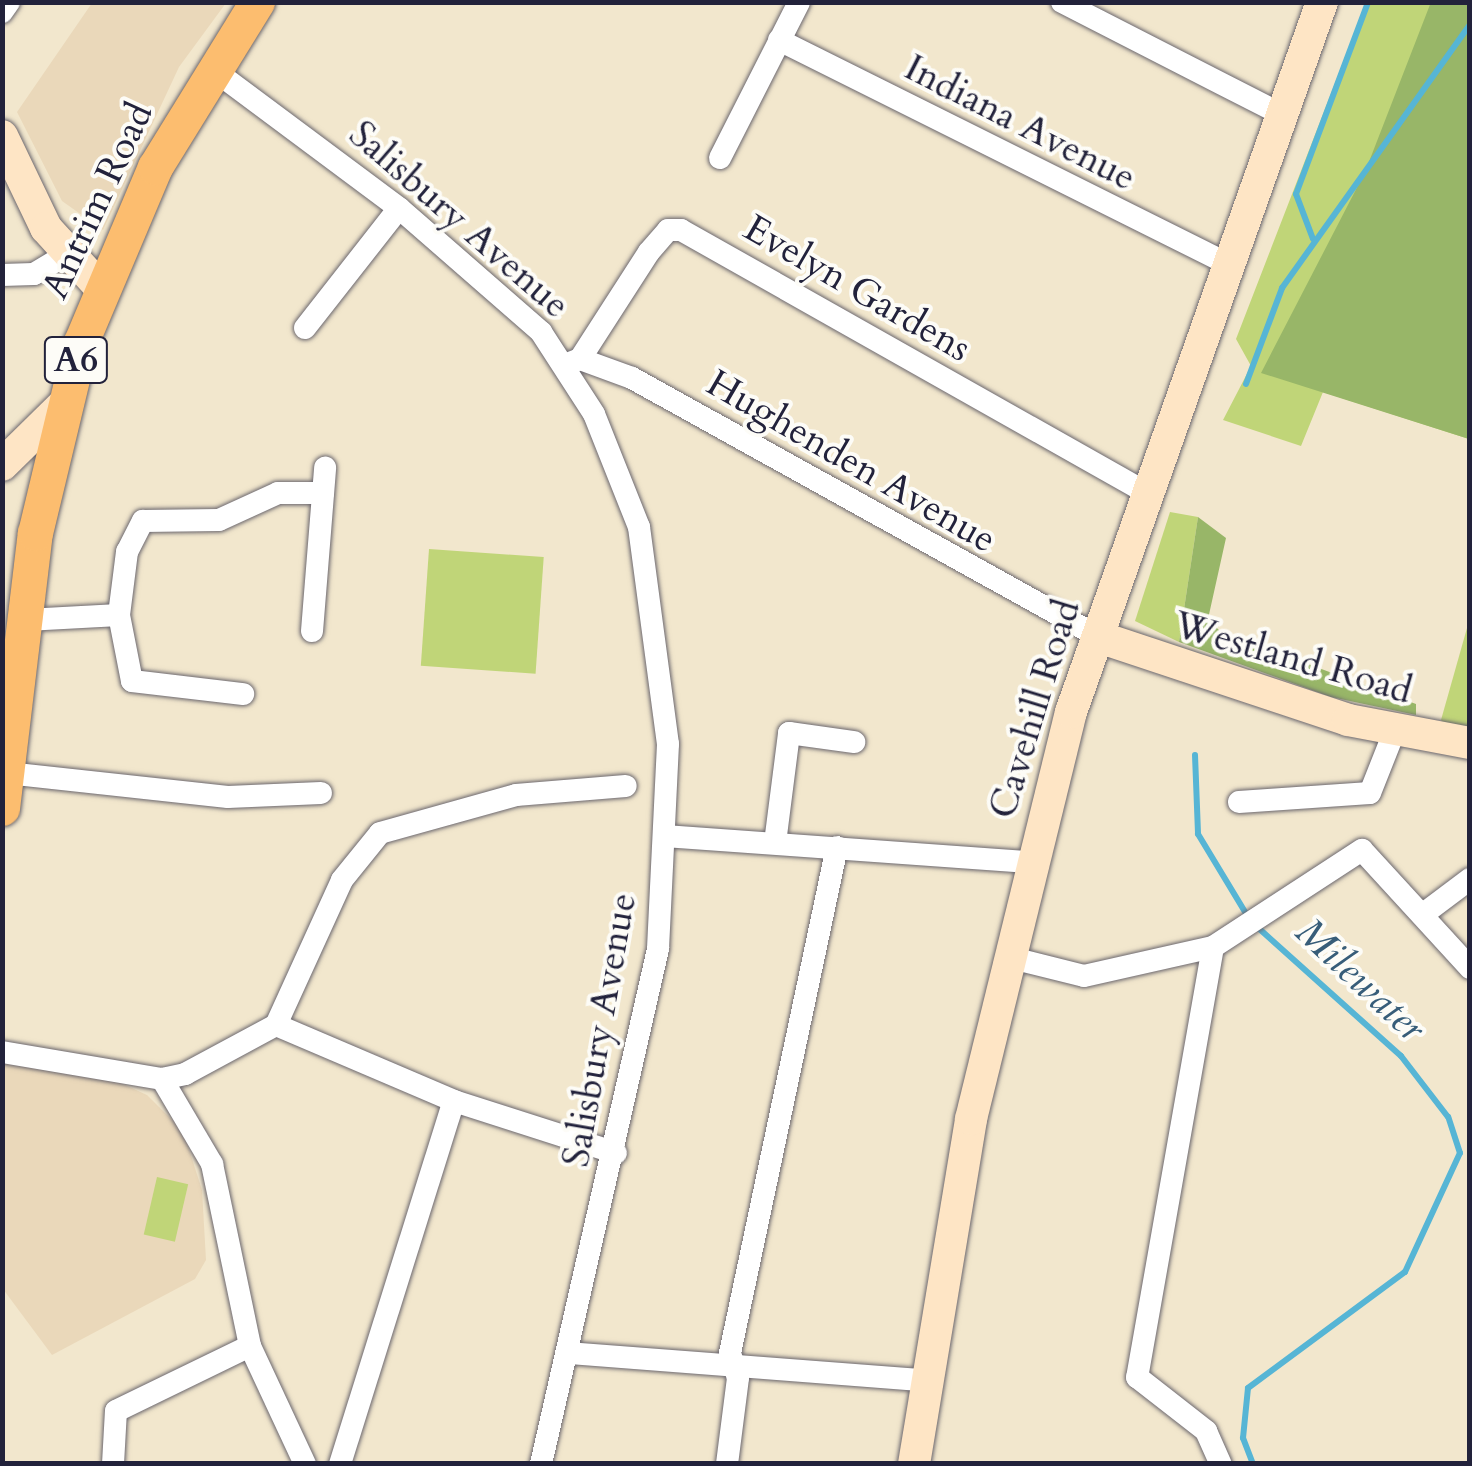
<!DOCTYPE html>
<style>
body{margin:0}
#map{position:relative;width:1472px;height:1466px;overflow:hidden;background:#f2e7cd;font-family:Cardo,serif}
div>[style]{position:absolute}
.built>*{inset:0;background:#ead8ba}
.green>*{inset:0;background:#c0d578;transform-origin:0 0}
.forest>*{inset:0;background:#98b668}
.stream>*{height:6px;margin:-3px;padding:0 3px;transform-origin:3px;border-radius:3px;background:#56b5d5}
.roads{filter:drop-shadow(0 0 2px #6b676e) drop-shadow(0 0 2px #6b676e)}
.street>*{height:22px;margin:-11px;padding:0 11px;transform-origin:11px;border-radius:11px;background:#fff}
.secondary>*{height:32px;margin:-16px;padding:0 16px;transform-origin:16px;border-radius:16px;background:#fee5c5}
.primary>*{height:35px;margin:-17.5px;padding:0 17.5px;transform-origin:17.5px;border-radius:17.5px;background:#fcbd6f}
span{translate:-50% -50%;white-space:nowrap;text-align:center;line-height:1.15;-webkit-text-stroke:8px #fdfcf7;paint-order:stroke}
.shield-label span{padding:2px 8px;background:#fdfcf7;border:2px solid;border-radius:8px;-webkit-text-stroke-width:0}
.shield-label{font-size:35px;color:#22223b;font-weight:700}
.street-label{font-size:38px;color:#22223b}
.water-label{font-size:40px;color:#375d79;font-style:italic}
.frame{position:absolute;inset:0;border:5px solid #22223b;pointer-events:none}
</style>
<div id="map">
<div class="built">
<div style="clip-path:polygon(92px 3px,226px 3px,179px 67px,103px 230px,62px 201px,17px 112px)"></div>
<div style="clip-path:polygon(4px 1063px,116px 1081px,147px 1095px,183px 1131px,202px 1190px,206px 1260px,195px 1279px,52px 1355px,3px 1289px)"></div>
</div>
<div class="green">
<div style="clip-path:polygon(1366px 3px,1469px 3px,1469px 439px,1323px 392px,1301px 446px,1223px 420px,1251px 366px,1236px 339px)"></div>
<div style="clip-path:polygon(1170px 512px,1198px 517px,1179px 642px,1135px 621px)"></div>
<div style="left:429px;top:549px;width:115px;height:117px;rotate:4deg"></div>
<div style="clip-path:polygon(1469px 621px,1469px 727px,1445px 725px,1441px 720px)"></div>
<div style="left:157px;top:1177px;width:32px;height:59px;rotate:13deg"></div>
</div>
<div class="forest">
<div style="clip-path:polygon(1431px 2px,1469px 3px,1469px 439px,1261px 373px,1365px 172px)"></div>
<div style="clip-path:polygon(1198px 517px,1226px 538px,1208px 619px,1221px 632px,1416px 704px,1416px 715px,1331px 697px,1179px 642px)"></div>
</div>
<div class="stream">
<div style="left:1313px;top:239px;width:48px;rotate:-110.7deg"></div>
<div style="left:1296px;top:194px;width:205px;rotate:-69.4deg"></div>
<div style="left:1246px;top:384px;width:103px;rotate:-69.4deg"></div>
<div style="left:1282px;top:288px;width:324px;rotate:-54.5deg"></div>
<div style="left:1195px;top:755px;width:79px;rotate:87.8deg"></div>
<div style="left:1198px;top:834px;width:97px;rotate:58.9deg"></div>
<div style="left:1253px;top:1464px;width:28px;rotate:-111deg"></div>
<div style="left:1243px;top:1438px;width:50px;rotate:-84.3deg"></div>
<div style="left:1248px;top:1388px;width:195px;rotate:-36.5deg"></div>
<div style="left:1405px;top:1272px;width:131px;rotate:-65.2deg"></div>
<div style="left:1460px;top:1153px;width:38px;rotate:-108deg"></div>
<div style="left:1448px;top:1117px;width:77px;rotate:-127.6deg"></div>
<div style="left:1401px;top:1056px;width:195px;rotate:-138.1deg"></div>
</div>
<div class="roads">
<div class="street">
<div style="left:1062px;top:2px;width:246px;rotate:27.1deg"></div>
<div style="left:2px;top:12px;width:12px;rotate:-55deg"></div>
<div style="left:779px;top:40px;width:504px;rotate:26.51deg"></div>
<div style="left:211px;top:68px;width:234px;rotate:36.7deg"></div>
<div style="left:399px;top:208px;width:189px;rotate:41.1deg"></div>
<div style="left:541px;top:332px;width:98px;rotate:57.1deg"></div>
<div style="left:594px;top:414px;width:122px;rotate:68.3deg"></div>
<div style="left:639px;top:527px;width:219px;rotate:82.4deg"></div>
<div style="left:668px;top:744px;width:205px;rotate:92.8deg"></div>
<div style="left:658px;top:949px;width:528px;rotate:102.8deg"></div>
<div style="left:720px;top:158px;width:175px;rotate:-63.1deg"></div>
<div style="left:2px;top:275px;width:32px;rotate:-2deg"></div>
<div style="left:34px;top:274px;width:35px;rotate:-31deg"></div>
<div style="left:305px;top:328px;width:152px;rotate:-51.9deg"></div>
<div style="left:580px;top:359px;width:127px;rotate:-57.2deg"></div>
<div style="left:649px;top:252px;width:29px;rotate:-49deg"></div>
<div style="left:668px;top:230px;width:13px"></div>
<div style="left:681px;top:230px;width:535px;rotate:29.44deg"></div>
<div style="left:567px;top:364px;width:14px;rotate:-21deg"></div>
<div style="left:580px;top:359px;width:55px;rotate:20.1deg"></div>
<div style="left:632px;top:378px;width:534px;rotate:29.01deg"></div>
<div style="left:119px;top:615px;width:67px;rotate:78.9deg"></div>
<div style="left:132px;top:681px;width:112px;rotate:6.7deg"></div>
<div style="left:26px;top:620px;width:93px;rotate:-3.1deg"></div>
<div style="left:119px;top:615px;width:64px;rotate:-82.8deg"></div>
<div style="left:127px;top:552px;width:35px;rotate:-63deg"></div>
<div style="left:143px;top:521px;width:76px;rotate:-0.8deg"></div>
<div style="left:219px;top:520px;width:65px;rotate:-24.6deg"></div>
<div style="left:278px;top:493px;width:45px"></div>
<div style="left:312px;top:631px;width:164px;rotate:-85.4deg"></div>
<div style="left:7px;top:773px;width:222px;rotate:6.2deg"></div>
<div style="left:228px;top:797px;width:93px;rotate:-2.5deg"></div>
<div style="left:1239px;top:802px;width:131px;rotate:-3.9deg"></div>
<div style="left:1370px;top:793px;width:68px;rotate:-68.4deg"></div>
<div style="left:665px;top:836px;width:368px;rotate:4.1deg"></div>
<div style="left:775px;top:843px;width:111px;rotate:-82.7deg"></div>
<div style="left:789px;top:733px;width:66px;rotate:7.9deg"></div>
<div style="left:1426px;top:912px;width:55px;rotate:-36.9deg"></div>
<div style="left:1213px;top:947px;width:437px;rotate:100deg"></div>
<div style="left:1137px;top:1377px;width:88px;rotate:38deg"></div>
<div style="left:1206px;top:1431px;width:36px;rotate:66deg"></div>
<div style="left:1008px;top:957px;width:78px;rotate:14deg"></div>
<div style="left:1084px;top:976px;width:132px;rotate:-12.7deg"></div>
<div style="left:1213px;top:947px;width:178px;rotate:-33.1deg"></div>
<div style="left:1362px;top:850px;width:160px;rotate:47.5deg"></div>
<div style="left:276px;top:1025px;width:194px;rotate:23.1deg"></div>
<div style="left:454px;top:1101px;width:170px;rotate:17.8deg"></div>
<div style="left:2px;top:1052px;width:162px;rotate:9.6deg"></div>
<div style="left:162px;top:1079px;width:24px;rotate:-12deg"></div>
<div style="left:185px;top:1074px;width:103px;rotate:-28.3deg"></div>
<div style="left:276px;top:1025px;width:159px;rotate:-65.5deg"></div>
<div style="left:342px;top:880px;width:60px;rotate:-51deg"></div>
<div style="left:380px;top:833px;width:141px;rotate:-15.6deg"></div>
<div style="left:516px;top:795px;width:110px;rotate:-4.7deg"></div>
<div style="left:162px;top:1079px;width:99px;rotate:59.5deg"></div>
<div style="left:212px;top:1164px;width:186px;rotate:78.2deg"></div>
<div style="left:250px;top:1346px;width:130px;rotate:65deg"></div>
<div style="left:568px;top:1353px;width:355px;rotate:4.4deg"></div>
<div style="left:113px;top:1464px;width:53px;rotate:-86.8deg"></div>
<div style="left:116px;top:1411px;width:149px;rotate:-25.9deg"></div>
<div style="left:340px;top:1464px;width:380px;rotate:-72.6deg"></div>
<div style="left:727px;top:1464px;width:87px;rotate:-82.7deg"></div>
<div style="left:738px;top:1378px;width:26px;rotate:-108deg"></div>
<div style="left:730px;top:1353px;width:517px;rotate:-78.06deg"></div>
</div>
<div class="secondary">
<div style="left:2px;top:136px;width:102px;rotate:64.4deg"></div>
<div style="left:46px;top:228px;width:79px;rotate:47.6deg"></div>
<div style="left:2px;top:465px;width:86px;rotate:-44.5deg"></div>
<div style="left:1099px;top:637px;width:262px;rotate:18.4deg"></div>
<div style="left:1348px;top:720px;width:124px;rotate:10.7deg"></div>
<div style="left:914px;top:1464px;width:350px;rotate:-80.6deg"></div>
<div style="left:971px;top:1119px;width:419px;rotate:-76.2deg"></div>
<div style="left:1071px;top:712px;width:753px;rotate:-70.53deg"></div>
</div>
<div class="primary">
<div style="left:2px;top:808px;width:277px;rotate:-83.2deg"></div>
<div style="left:35px;top:533px;width:196px;rotate:-76.5deg"></div>
<div style="left:81px;top:342px;width:190px;rotate:-67.1deg"></div>
<div style="left:155px;top:167px;width:194px;rotate:-58.3deg"></div>
</div>
</div>
<div class="shield-label">
<span style="left:76px;top:360px">A6</span>
</div>
<div class="street-label">
<span style="left:1020px;top:123px;rotate:27deg">Indiana Avenue</span>
<span style="left:98px;top:201px;rotate:-65deg">Antrim Road</span>
<span style="left:459px;top:220px;rotate:41deg">Salisbury Avenue</span>
<span style="left:857px;top:289px;rotate:30deg">Evelyn Gardens</span>
<span style="left:851px;top:462px;rotate:30deg">Hughenden Avenue</span>
<span style="left:1293px;top:658px;rotate:16deg">Westland Road</span>
<span style="left:1035px;top:709px;rotate:-73deg">Cavehill Road</span>
<span style="left:600px;top:1030px;rotate:-80deg">Salisbury Avenue</span>
</div>
<div class="water-label">
<span style="left:1360px;top:980px;rotate:43deg">Milewater</span>
</div>
<div class="frame"></div>
</div>
